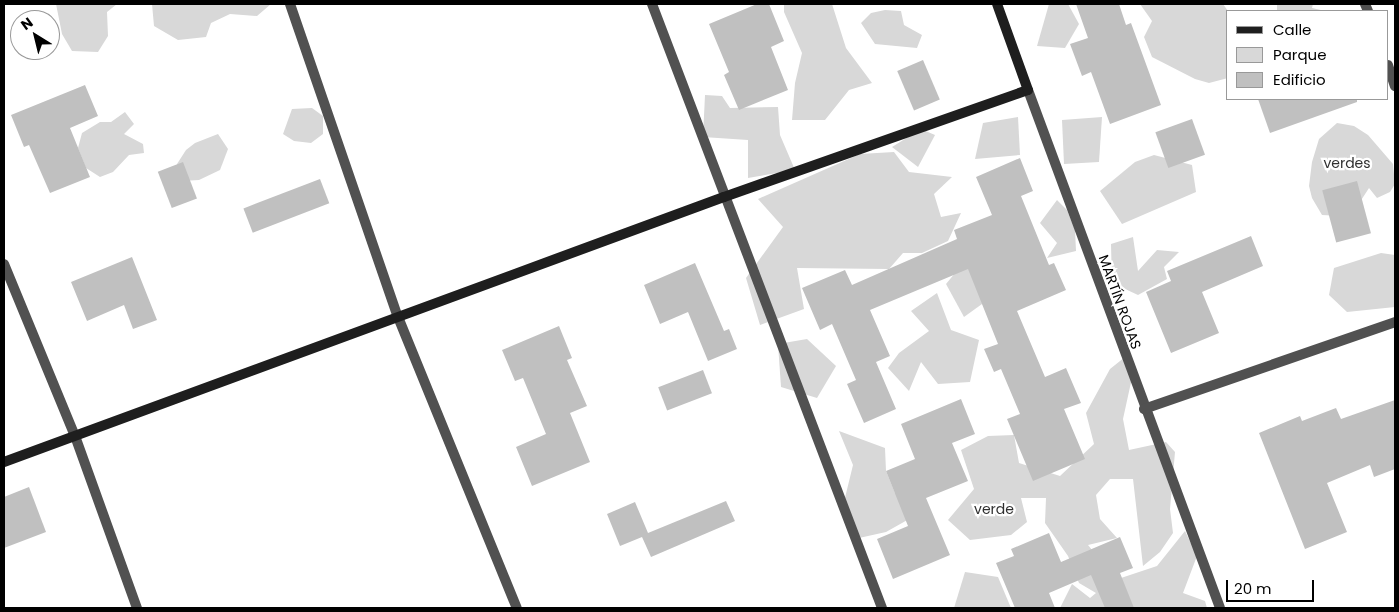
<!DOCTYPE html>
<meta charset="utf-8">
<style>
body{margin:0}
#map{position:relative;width:1399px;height:612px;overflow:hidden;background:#fff;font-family:Poppins,sans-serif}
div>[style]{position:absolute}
.green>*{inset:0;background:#d8d8d8}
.building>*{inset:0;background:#c0c0c0;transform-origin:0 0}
.street>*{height:10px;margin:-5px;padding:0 5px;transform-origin:5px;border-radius:5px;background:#515151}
.secondary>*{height:10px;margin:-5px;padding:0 5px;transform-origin:5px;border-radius:5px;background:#1e1e1e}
span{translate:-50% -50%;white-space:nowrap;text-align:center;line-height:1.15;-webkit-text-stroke:4.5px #fff;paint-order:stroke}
.park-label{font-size:14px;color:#2f2f2f}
.street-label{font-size:14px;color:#000}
.frame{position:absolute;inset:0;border:5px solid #000;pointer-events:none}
.legend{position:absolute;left:1226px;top:10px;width:162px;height:90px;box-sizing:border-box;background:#fff;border:1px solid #999;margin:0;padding:6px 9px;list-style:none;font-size:15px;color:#000}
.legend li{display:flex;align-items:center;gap:10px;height:25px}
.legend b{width:25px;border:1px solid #999}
.north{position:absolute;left:10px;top:10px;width:50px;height:50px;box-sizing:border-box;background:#fff;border:1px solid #999;border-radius:50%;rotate:324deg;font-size:14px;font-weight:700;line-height:20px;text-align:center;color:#000}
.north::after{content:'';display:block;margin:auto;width:18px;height:22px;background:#000;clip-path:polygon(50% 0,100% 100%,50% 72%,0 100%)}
.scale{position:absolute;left:1226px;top:580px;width:88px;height:22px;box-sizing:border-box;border:2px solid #000;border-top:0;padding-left:6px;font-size:15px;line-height:18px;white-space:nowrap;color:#000;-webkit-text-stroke:4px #fff;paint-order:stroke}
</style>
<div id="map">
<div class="green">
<div style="clip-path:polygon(56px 4px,117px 4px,107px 12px,108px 36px,98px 52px,72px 51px,62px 34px)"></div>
<div style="clip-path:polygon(152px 4px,271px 4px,257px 16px,230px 14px,211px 23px,206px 37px,178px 40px,154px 26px)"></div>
<div style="clip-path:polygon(784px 4px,832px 4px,846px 48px,872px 83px,849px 90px,825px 120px,792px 120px,795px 83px,802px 53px,784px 12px)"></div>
<div style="clip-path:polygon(1049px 4px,1068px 4px,1079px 24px,1065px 48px,1037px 46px)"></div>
<div style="clip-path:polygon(1140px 4px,1223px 4px,1228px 11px,1228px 78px,1209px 83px,1195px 79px,1152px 57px,1144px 37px,1152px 21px)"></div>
<div style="clip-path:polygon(1277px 4px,1313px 4px,1312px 8px,1325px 11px,1277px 11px)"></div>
<div style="clip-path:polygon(885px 10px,901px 11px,904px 25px,922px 35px,917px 48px,875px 44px,861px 23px,871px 13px)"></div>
<div style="clip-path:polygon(705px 95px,722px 96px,730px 108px,778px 107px,780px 135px,795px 170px,748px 178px,748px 140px,703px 137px)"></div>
<div style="clip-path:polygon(312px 108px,323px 116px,323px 134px,311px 143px,294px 141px,283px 134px,292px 109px)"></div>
<div style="clip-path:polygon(125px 112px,134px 124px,124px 134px,143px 144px,144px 153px,129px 155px,113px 172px,100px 177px,86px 168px,78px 148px,82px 133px,100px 122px,111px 122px)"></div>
<div style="clip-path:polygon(1018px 117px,1020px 155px,975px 159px,983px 123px)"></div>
<div style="clip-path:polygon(1102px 117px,1099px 162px,1064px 164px,1062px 120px)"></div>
<div style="clip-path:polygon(1337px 123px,1354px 126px,1368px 135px,1393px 164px,1395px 184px,1390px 192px,1377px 198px,1369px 188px,1358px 205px,1342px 216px,1322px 215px,1312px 198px,1309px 186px,1312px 162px,1319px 139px)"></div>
<div style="clip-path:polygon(921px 129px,935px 135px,918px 167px,892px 147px)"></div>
<div style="clip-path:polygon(218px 134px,228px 149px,220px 170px,199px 180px,182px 181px,177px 164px,186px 150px,195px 143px)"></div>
<div style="clip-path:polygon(894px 152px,909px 172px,952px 177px,934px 194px,941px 217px,961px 213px,948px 241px,922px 253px,903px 253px,889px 269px,797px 268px,804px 309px,760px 325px,746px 278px,783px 227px,758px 199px,860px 154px)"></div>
<div style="clip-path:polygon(1154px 155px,1192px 165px,1196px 192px,1122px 224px,1100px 191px,1135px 162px)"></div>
<div style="clip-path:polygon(1057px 200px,1067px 210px,1075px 230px,1076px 251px,1047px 258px,1057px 243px,1040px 223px)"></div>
<div style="clip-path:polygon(1133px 237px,1138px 271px,1157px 250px,1179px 252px,1164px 267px,1167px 279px,1138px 295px,1112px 283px,1111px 244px)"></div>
<div style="clip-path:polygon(1381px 253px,1395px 255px,1395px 307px,1347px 312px,1329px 295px,1334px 268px)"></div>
<div style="clip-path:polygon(979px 259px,982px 304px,964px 317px,946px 284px,960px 267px)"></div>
<div style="clip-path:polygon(937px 293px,951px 330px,979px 340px,970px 382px,938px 384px,921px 362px,909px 391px,888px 368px,899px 353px,929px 331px,911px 311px)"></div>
<div style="clip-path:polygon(807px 339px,836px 366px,817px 398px,781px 387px,778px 344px)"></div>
<div style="clip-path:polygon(1125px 357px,1135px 364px,1123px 419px,1129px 450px,1166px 442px,1175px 452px,1170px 509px,1173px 533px,1160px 552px,1143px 566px,1133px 479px,1110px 479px,1096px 495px,1100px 519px,1117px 538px,1088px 545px,1106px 567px,1106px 583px,1157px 566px,1185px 531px,1197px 556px,1183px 593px,1205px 601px,1207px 608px,1060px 608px,1072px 584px,1090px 598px,1096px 593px,1079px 583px,1068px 556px,1045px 523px,1046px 498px,1021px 498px,1027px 522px,1011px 535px,970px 540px,948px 520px,974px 489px,961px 450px,988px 436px,1014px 435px,1019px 463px,1060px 476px,1094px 444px,1086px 413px,1110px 369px)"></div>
<div style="clip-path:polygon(839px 431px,885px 448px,886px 471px,895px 493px,918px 514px,886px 532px,859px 538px,842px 510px,853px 465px)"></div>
<div style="clip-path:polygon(965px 572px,998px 577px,1011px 608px,954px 608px)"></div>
</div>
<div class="building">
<div style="clip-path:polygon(757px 4px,769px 4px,784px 41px,771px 47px,788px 90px,739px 110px,724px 75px,729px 72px,709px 24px)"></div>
<div style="clip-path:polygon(1076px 4px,1119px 4px,1126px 25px,1131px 23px,1161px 105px,1110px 124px,1091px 72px,1082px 76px,1070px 44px,1088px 38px)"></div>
<div style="left:923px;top:60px;width:43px;height:28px;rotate:67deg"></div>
<div style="clip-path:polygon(85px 85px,98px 116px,70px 128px,90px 177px,50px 193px,29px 145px,24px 147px,11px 115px)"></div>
<div style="clip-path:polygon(1258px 99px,1357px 99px,1357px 102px,1270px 133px)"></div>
<div style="left:1192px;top:119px;width:38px;height:39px;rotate:70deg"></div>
<div style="clip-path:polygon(1020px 158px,1033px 191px,1021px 196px,1049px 265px,1054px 263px,1066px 290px,1017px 311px,1045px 377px,1066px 368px,1081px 403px,1064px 409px,1085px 459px,1033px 481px,1007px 419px,1020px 414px,1001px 369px,994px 372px,984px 349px,998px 344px,968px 269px,870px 310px,890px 356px,876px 362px,896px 409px,864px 423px,847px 384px,856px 380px,832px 324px,820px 330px,802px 288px,845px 270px,852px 285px,957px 239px,954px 230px,992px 215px,976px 177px)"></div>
<div style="left:183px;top:162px;width:39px;height:27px;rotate:69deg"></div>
<div style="left:320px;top:179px;width:26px;height:82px;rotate:69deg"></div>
<div style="left:1357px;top:181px;width:54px;height:36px;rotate:75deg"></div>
<div style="clip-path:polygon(1251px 236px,1263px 266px,1202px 292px,1219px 333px,1171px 353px,1146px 292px,1171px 281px,1167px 271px)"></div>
<div style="clip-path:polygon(132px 257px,157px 320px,133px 329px,124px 305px,87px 321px,71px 282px)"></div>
<div style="clip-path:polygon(695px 263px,724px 331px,729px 329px,737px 349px,708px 361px,688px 312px,660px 324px,644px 285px)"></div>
<div style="clip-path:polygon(559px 326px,572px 358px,567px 360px,587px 406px,570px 413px,590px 462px,532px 486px,516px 447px,546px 434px,523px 378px,515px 381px,502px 350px)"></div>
<div style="left:703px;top:370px;width:25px;height:48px;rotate:69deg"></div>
<div style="clip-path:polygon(961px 399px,975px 434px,952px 443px,968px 481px,926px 498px,950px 555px,893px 579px,877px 539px,908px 526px,886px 471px,915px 459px,901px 424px)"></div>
<div style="clip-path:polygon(1395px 400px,1395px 469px,1374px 477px,1370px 465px,1327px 483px,1347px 532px,1305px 549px,1259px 433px,1300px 416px,1302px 421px,1336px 408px,1341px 419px)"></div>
<div style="clip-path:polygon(29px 487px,46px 532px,4px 548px,4px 497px)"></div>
<div style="clip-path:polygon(726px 501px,735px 521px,651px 557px,642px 537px,620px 546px,607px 514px,635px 502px,648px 533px)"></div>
<div style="clip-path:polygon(1049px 533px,1061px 562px,1120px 537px,1133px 568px,1120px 573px,1134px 608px,1105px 608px,1091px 575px,1049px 593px,1055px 608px,1015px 608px,996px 563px,1014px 556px,1011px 549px)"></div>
</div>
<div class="street">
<div style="left:290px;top:4px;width:331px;rotate:71deg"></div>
<div style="left:398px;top:317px;width:314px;rotate:67.8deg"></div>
<div style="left:652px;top:4px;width:646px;rotate:69.15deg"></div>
<div style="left:1365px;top:4px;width:8px;rotate:67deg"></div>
<div style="left:1388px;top:65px;width:22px;rotate:72deg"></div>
<div style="left:1028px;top:90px;width:552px;rotate:69.66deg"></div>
<div style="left:4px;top:264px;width:186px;rotate:67.6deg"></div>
<div style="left:75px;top:436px;width:183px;rotate:70.2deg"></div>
<div style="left:1144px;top:409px;width:266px;rotate:-19.1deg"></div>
</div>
<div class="secondary">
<div style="left:4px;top:462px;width:767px;rotate:-20.21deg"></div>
<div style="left:724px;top:197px;width:322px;rotate:-19.4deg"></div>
<div style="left:1028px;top:90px;width:91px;rotate:-109.8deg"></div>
</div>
<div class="park-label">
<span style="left:1347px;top:163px">verdes</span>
<span style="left:994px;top:509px">verde</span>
</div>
<div class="street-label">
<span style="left:1120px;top:302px;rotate:70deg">MARTÍN ROJAS</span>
</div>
<div class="frame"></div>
<ul class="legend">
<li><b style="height:6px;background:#1e1e1e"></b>Calle</li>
<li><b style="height:14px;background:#d8d8d8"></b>Parque</li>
<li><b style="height:14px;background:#c0c0c0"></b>Edificio</li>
</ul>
<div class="north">N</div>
<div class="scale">20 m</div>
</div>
